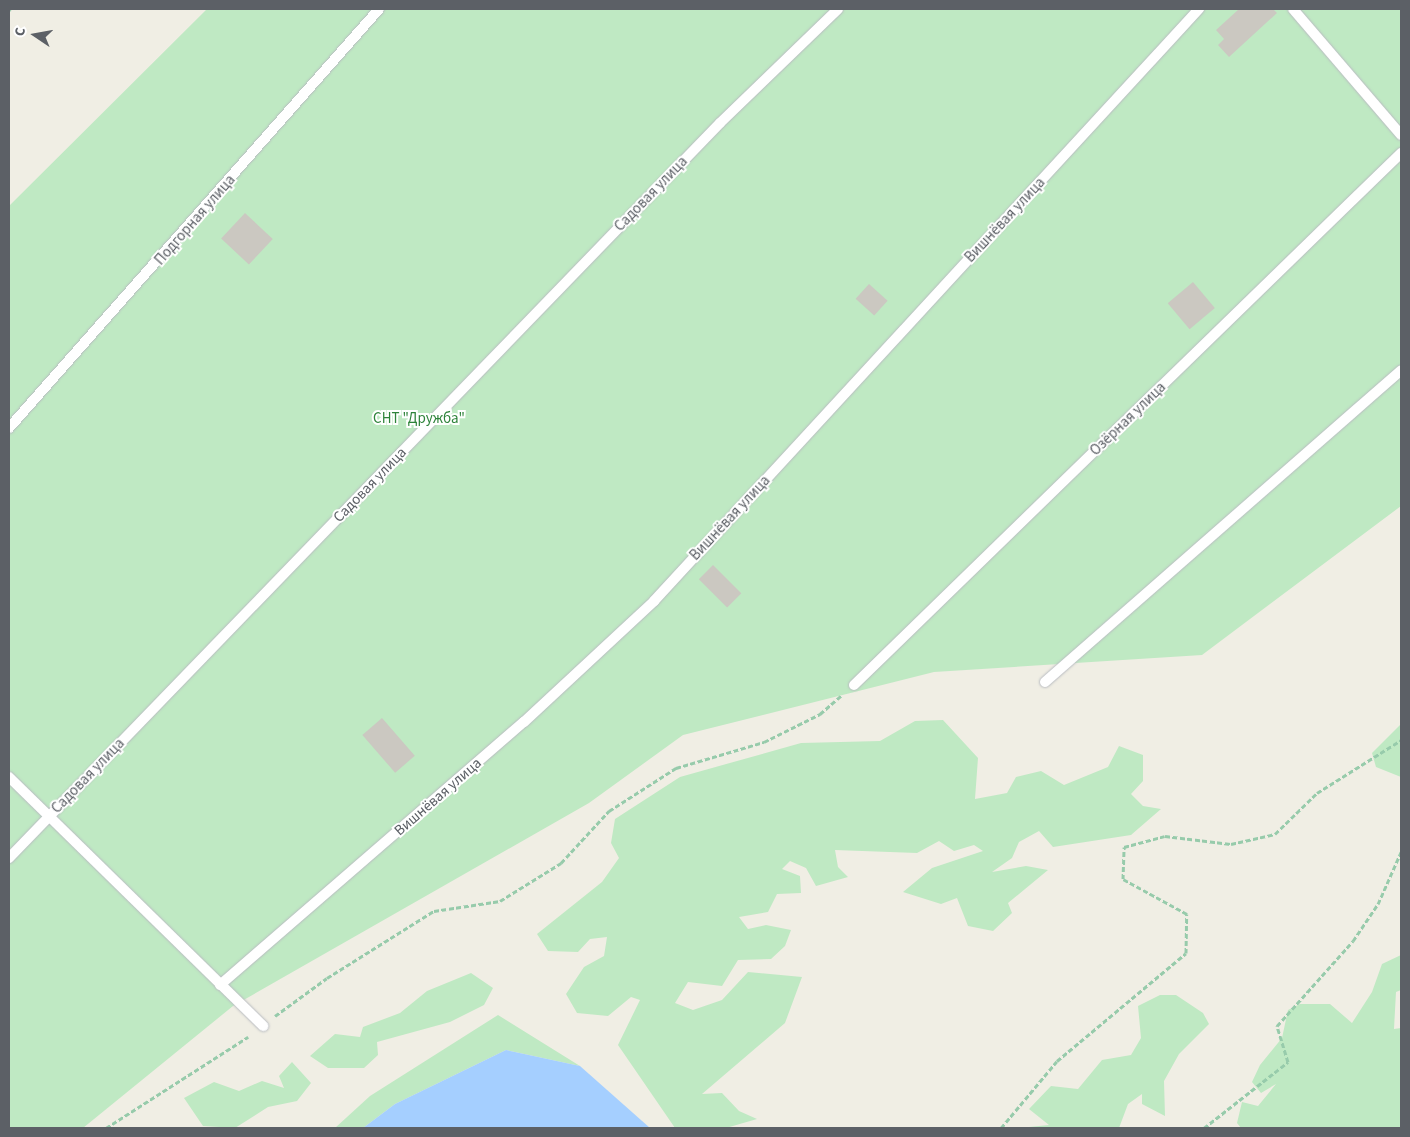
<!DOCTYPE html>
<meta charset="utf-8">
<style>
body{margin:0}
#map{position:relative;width:1410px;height:1137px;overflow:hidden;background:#f0eee4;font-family:"Source Sans 3",sans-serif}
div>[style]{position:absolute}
.green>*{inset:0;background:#bfe9c3}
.water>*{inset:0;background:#a5cfff}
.building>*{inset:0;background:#cbc8c1;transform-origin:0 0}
.path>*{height:3px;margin-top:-1.5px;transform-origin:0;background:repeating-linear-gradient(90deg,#97cbab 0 5px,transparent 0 7.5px)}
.roads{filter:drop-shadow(0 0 1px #b9bcc1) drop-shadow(0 0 1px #b9bcc1)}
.service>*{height:10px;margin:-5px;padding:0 5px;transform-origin:5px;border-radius:5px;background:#fff}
span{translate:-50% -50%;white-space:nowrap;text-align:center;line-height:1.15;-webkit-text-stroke:4px #fff;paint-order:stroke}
.street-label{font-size:15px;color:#5c6066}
.park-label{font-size:15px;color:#2e833a}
.frame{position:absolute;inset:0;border:10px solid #5c6066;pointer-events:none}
.north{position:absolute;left:10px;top:10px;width:50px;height:50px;-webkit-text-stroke:4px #fff;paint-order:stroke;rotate:282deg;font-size:14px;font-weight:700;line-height:20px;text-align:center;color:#5c6066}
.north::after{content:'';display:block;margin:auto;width:18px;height:22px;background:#5c6066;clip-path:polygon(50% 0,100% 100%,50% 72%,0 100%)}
</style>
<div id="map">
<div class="green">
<div style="clip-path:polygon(207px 9px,1401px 9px,1401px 506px,1202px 655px,934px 672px,683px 735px,589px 803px,233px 1006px,83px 1128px,9px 1128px,9px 206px)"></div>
<div style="clip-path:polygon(943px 720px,978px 758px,975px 799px,1007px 793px,1016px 777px,1041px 771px,1064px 785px,1108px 767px,1119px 746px,1143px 755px,1143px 781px,1131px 794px,1143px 806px,1161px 809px,1131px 835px,1053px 847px,1039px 831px,1019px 842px,1012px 858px,992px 872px,1026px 866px,1048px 870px,1008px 903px,1012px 913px,993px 931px,968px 926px,957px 898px,941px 904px,903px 892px,932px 868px,983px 851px,974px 845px,954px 851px,939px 841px,917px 853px,835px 850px,838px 867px,848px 877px,816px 886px,806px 868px,790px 861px,782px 869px,800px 876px,801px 893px,777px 894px,768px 912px,739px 917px,748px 929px,766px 925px,791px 930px,785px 946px,771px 959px,738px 960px,722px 986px,688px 982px,675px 1003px,693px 1010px,722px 1000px,748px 972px,802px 977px,785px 1023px,702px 1094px,722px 1093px,739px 1111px,757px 1119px,726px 1128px,675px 1128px,618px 1045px,640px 1000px,631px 997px,608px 1016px,577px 1013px,566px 994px,584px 967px,604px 956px,607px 937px,590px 939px,578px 952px,548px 951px,537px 934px,602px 882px,619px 858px,611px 843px,615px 819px,680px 777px,801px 743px,880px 741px,915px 721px)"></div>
<div style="clip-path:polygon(1401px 724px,1401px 777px,1376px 767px,1372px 753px)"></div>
<div style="clip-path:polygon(1401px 955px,1401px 990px,1396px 992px,1394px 1029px,1401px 1028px,1401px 1128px,1241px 1128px,1237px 1123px,1242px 1102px,1258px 1106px,1276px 1084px,1261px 1093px,1252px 1082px,1260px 1065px,1282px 1038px,1288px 1010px,1300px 1004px,1330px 1004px,1352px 1023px,1372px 992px,1382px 964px)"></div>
<div style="clip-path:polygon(471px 973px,493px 988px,484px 1005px,450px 1022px,377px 1042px,378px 1055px,364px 1068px,328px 1068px,310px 1056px,335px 1034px,360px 1037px,363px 1027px,400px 1013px,427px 991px)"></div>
<div style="clip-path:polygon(1160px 995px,1176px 995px,1203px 1013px,1209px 1024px,1179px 1054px,1164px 1081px,1165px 1116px,1142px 1104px,1142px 1094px,1128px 1104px,1119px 1128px,1019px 1128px,1049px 1125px,1029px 1109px,1051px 1086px,1078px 1089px,1102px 1060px,1131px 1055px,1141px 1038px,1138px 1006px)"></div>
<div style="clip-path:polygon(498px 1015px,580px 1066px,506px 1050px,395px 1104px,363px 1128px,335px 1128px,370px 1096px)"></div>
<div style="clip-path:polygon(292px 1062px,311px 1083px,297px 1101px,268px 1107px,235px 1128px,203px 1126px,184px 1098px,214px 1082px,239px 1091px,262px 1081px,284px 1088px,279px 1076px)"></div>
</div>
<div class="water">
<div style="clip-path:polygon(506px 1050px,580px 1066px,650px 1128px,363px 1128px,395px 1104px)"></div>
</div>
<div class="building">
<div style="clip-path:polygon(1239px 9px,1273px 9px,1277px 13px,1229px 57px,1218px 45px,1224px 39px,1216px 30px)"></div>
<div style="left:245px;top:213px;width:38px;height:35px;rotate:43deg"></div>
<div style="left:1193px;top:282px;width:34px;height:33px;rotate:50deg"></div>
<div style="left:869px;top:284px;width:25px;height:20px;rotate:42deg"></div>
<div style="left:713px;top:565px;width:40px;height:20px;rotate:45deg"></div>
<div style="left:382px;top:718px;width:50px;height:26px;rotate:49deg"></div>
</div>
<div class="path">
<div style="left:9px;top:10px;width:2px;rotate:-27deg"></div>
<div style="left:275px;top:1016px;width:64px;rotate:-36.2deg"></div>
<div style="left:327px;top:978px;width:126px;rotate:-32.1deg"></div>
<div style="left:434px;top:911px;width:67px;rotate:-8.6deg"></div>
<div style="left:500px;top:901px;width:72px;rotate:-31.9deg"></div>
<div style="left:561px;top:863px;width:71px;rotate:-47.3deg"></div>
<div style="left:609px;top:811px;width:80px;rotate:-32.7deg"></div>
<div style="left:676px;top:768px;width:92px;rotate:-16.5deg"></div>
<div style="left:764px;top:742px;width:63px;rotate:-26.6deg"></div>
<div style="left:820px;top:714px;width:28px;rotate:-41deg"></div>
<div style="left:106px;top:1128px;width:169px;rotate:-32.7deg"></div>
<div style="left:1001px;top:1128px;width:87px;rotate:-50.1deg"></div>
<div style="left:1057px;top:1061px;width:168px;rotate:-39.9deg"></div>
<div style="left:1186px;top:953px;width:39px;rotate:-89deg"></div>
<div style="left:1187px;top:914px;width:73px;rotate:-151.3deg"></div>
<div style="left:1123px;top:879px;width:32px;rotate:-88deg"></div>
<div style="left:1124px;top:847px;width:42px;rotate:-15deg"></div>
<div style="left:1165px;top:836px;width:66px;rotate:6.9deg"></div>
<div style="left:1231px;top:844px;width:45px;rotate:-12.8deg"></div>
<div style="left:1275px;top:834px;width:59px;rotate:-44.3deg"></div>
<div style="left:1317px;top:793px;width:99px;rotate:-32.2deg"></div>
<div style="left:1204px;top:1128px;width:107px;rotate:-38.2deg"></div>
<div style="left:1288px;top:1062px;width:38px;rotate:-107deg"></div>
<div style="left:1277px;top:1026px;width:114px;rotate:-48.2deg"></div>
<div style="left:1353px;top:941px;width:45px;rotate:-56deg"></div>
<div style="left:1378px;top:904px;width:57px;rotate:-66.1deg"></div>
</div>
<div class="roads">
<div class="service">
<div style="left:1293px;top:9px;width:166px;rotate:49.4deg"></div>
<div style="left:9px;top:428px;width:559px;rotate:-48.55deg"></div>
<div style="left:1045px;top:682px;width:473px;rotate:-41.2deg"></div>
<div style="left:854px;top:685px;width:763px;rotate:-44.2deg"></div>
<div style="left:9px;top:777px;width:356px;rotate:44.4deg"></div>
<div style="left:9px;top:858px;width:1023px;rotate:-45.95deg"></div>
<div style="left:720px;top:123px;width:164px;rotate:-44deg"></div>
<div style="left:220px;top:985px;width:402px;rotate:-40.9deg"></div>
<div style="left:524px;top:722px;width:178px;rotate:-42.9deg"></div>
<div style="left:654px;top:601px;width:805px;rotate:-47.37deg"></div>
</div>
</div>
<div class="street-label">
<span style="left:651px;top:194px;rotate:-46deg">Садовая улица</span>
<span style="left:195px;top:220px;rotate:-49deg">Подгорная улица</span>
<span style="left:1005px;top:220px;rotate:-47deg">Вишнёвая улица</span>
<span style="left:1128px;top:419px;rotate:-44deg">Озёрная улица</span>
<span style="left:370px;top:485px;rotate:-46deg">Садовая улица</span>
<span style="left:730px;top:518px;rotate:-47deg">Вишнёвая улица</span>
<span style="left:88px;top:776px;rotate:-46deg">Садовая улица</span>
<span style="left:438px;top:797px;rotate:-41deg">Вишнёвая улица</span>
</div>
<div class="park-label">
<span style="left:419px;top:419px">СНТ "Дружба"</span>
</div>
<div class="frame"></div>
<div class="north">С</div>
</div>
